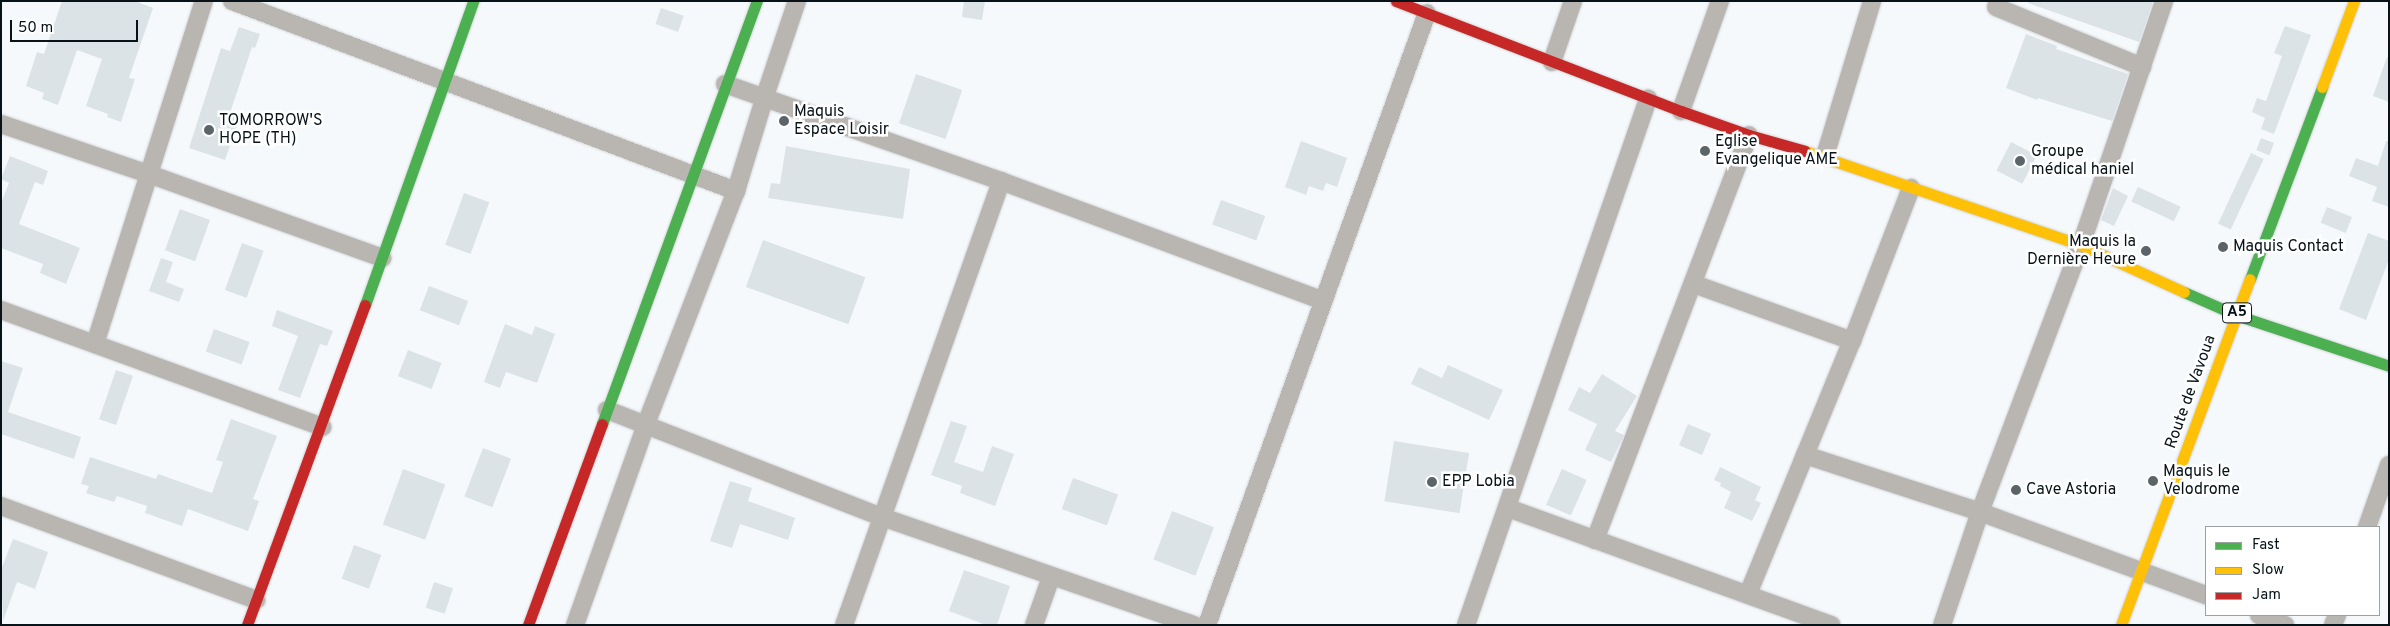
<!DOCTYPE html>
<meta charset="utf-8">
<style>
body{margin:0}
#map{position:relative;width:2390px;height:626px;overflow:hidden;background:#f6f9fc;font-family:Overpass,sans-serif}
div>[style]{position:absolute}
.building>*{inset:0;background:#dbe3e7;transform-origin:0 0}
.roads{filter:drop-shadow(0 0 1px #d1d4d7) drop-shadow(0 0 1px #d1d4d7)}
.street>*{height:18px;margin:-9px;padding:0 9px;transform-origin:9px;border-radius:9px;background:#b9b6b1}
.fast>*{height:11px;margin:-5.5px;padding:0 5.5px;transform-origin:5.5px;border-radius:5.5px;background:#4caf50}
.slow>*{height:11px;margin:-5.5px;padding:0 5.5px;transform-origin:5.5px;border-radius:5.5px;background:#ffc107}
.jam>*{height:11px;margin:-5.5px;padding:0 5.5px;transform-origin:5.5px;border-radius:5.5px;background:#c62828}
.dots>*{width:14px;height:14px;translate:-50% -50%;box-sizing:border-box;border:2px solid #fff;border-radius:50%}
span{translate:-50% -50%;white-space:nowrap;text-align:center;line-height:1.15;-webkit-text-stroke:5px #fff;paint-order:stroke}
.shield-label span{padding:1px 4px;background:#fff;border:1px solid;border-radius:4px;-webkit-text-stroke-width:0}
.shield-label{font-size:15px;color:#071318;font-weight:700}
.poi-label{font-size:16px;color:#071318}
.left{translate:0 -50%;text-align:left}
.right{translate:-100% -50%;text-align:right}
.street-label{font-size:16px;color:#071318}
.frame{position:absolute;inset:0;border:2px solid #071318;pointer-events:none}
.legend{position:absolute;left:2205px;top:526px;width:175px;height:90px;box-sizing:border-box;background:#fff;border:1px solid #9ca1a3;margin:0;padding:6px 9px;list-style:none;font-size:15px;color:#071318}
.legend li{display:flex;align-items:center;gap:10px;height:25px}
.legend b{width:25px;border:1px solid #9ca1a3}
.scale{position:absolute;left:10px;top:20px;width:128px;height:22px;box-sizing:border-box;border:2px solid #071318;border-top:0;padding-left:6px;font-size:15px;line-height:18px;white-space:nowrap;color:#071318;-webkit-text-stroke:4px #fff;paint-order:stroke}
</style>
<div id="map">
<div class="building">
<div style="clip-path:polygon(62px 1px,135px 1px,153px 8px,129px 78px,135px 79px,121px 122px,107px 117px,108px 114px,86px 106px,102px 59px,77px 50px,58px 105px,42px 99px,44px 93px,26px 86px,37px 52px,44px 54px)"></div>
<div style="clip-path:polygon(964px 1px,985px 1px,982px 20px,962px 17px)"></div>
<div style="clip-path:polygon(2028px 1px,2153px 1px,2139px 42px,2028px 3px)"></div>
<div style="left:661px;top:8px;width:24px;height:17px;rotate:19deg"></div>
<div style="clip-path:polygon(2285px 26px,2311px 35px,2274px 134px,2261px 129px,2265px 118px,2252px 112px,2257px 98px,2266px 101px,2282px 56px,2274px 53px)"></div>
<div style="clip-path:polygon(239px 27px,260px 34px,255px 48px,252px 47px,230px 113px,240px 117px,225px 160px,189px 148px,221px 48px,230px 51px)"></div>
<div style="clip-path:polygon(2026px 34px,2057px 46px,2056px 49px,2128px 74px,2112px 121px,2038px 98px,2037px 100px,2006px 88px)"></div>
<div style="clip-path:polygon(2387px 57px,2389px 57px,2389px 102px,2373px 96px)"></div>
<div style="left:916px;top:74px;width:49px;height:52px;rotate:19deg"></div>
<div style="left:2261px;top:138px;width:14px;height:13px;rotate:21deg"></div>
<div style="clip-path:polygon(1301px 141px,1347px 158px,1337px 187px,1326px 183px,1323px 191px,1309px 186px,1306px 195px,1285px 187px)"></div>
<div style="clip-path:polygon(2386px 141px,2389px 141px,2389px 207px,2372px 201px,2377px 187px,2349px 176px,2356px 158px,2378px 166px)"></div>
<div style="left:2011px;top:142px;width:29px;height:32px;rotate:27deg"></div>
<div style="clip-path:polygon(786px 146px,910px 169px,903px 219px,768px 198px,771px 183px,780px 184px)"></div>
<div style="left:2251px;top:153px;width:14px;height:78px;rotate:25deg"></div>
<div style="clip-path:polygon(10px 156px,48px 171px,43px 185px,35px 182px,19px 224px,80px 248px,66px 284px,40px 273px,43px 264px,1px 248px,1px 203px,9px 183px,1px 179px)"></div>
<div style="left:2138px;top:187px;width:47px;height:16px;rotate:25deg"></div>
<div style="clip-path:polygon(2113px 188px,2128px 196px,2114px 226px,2101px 220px)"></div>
<div style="left:464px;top:193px;width:27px;height:55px;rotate:20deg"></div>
<div style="left:1221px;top:200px;width:47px;height:26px;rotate:20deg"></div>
<div style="left:2327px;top:207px;width:27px;height:17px;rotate:22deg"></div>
<div style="left:180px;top:209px;width:32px;height:44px;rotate:20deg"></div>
<div style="clip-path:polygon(2368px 233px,2389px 241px,2389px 259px,2366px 320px,2339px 309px)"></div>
<div style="left:763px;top:240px;width:109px;height:50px;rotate:20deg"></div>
<div style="left:242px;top:243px;width:23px;height:50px;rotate:20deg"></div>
<div style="clip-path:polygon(161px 258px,173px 262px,166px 282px,184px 289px,179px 302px,149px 291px)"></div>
<div style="left:429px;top:286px;width:42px;height:26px;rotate:21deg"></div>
<div style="clip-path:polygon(277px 310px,333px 331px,327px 346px,320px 344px,300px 398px,278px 390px,298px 336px,272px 326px)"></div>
<div style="clip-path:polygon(505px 324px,532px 335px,535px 326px,555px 334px,537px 383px,506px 372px,500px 388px,484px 382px)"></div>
<div style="left:214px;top:329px;width:38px;height:24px;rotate:20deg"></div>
<div style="left:408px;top:350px;width:36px;height:28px;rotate:21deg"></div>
<div style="clip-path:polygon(1px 361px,23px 368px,8px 412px,81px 437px,74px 459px,1px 434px)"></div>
<div style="clip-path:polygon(1448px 365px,1503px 390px,1489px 420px,1411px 384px,1419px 367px,1442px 378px)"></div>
<div style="left:116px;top:370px;width:18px;height:52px;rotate:19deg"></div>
<div style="clip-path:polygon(1602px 374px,1637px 396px,1615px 431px,1624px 435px,1611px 462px,1585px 450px,1597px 424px,1568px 410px,1579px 387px,1590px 393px)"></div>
<div style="clip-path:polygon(231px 419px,277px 436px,253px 499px,259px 501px,248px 531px,188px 509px,182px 526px,145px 513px,147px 506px,117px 496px,114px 502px,86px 493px,89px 486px,81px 484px,90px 457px,156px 479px,158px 474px,212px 493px,223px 462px,216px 460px)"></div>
<div style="clip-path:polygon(951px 421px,967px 426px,954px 462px,983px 472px,992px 446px,1014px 454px,995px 506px,960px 493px,962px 486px,931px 475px)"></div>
<div style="left:1688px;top:424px;width:25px;height:23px;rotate:23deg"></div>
<div style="left:1394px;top:441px;width:76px;height:61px;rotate:9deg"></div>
<div style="left:483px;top:448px;width:30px;height:52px;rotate:21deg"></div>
<div style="clip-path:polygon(1720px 467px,1761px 487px,1755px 500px,1761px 503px,1752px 521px,1724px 508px,1731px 492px,1720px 486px,1721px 483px,1714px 480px)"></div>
<div style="left:403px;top:469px;width:45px;height:59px;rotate:20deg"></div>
<div style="left:1562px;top:469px;width:27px;height:39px;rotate:24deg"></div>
<div style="left:1073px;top:478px;width:48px;height:33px;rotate:20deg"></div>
<div style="clip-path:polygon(730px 481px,752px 488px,748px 501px,795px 518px,788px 540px,740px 524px,732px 548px,710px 541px)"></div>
<div style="left:1172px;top:511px;width:45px;height:52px;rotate:21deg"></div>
<div style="clip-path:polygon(13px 539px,48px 552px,35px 589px,17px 582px,3px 621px,1px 570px)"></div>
<div style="left:354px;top:545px;width:29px;height:36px;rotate:20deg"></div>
<div style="clip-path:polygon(964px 570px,1010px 586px,997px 625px,986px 625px,949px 611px)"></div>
<div style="left:434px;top:582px;width:20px;height:27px;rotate:18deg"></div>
</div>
<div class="roads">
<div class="street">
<div style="left:232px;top:1px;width:539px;rotate:20.66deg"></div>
<div style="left:1996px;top:7px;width:158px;rotate:22.3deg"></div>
<div style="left:1552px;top:62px;width:65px;rotate:-71deg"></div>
<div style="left:725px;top:84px;width:293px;rotate:19.4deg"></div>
<div style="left:1001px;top:181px;width:344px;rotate:20.4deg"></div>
<div style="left:1681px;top:111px;width:117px;rotate:-70.5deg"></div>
<div style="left:1px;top:124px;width:156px;rotate:18.7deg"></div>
<div style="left:149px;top:174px;width:248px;rotate:19.8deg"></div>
<div style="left:1825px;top:156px;width:162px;rotate:-73.1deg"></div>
<div style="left:1694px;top:284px;width:168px;rotate:19.8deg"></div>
<div style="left:1px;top:310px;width:342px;rotate:20deg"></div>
<div style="left:95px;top:344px;width:360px;rotate:-72.4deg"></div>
<div style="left:607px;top:410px;width:295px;rotate:21.3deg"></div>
<div style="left:882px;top:517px;width:330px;rotate:19.1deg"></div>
<div style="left:1805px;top:455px;width:184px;rotate:18deg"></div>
<div style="left:1980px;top:512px;width:241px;rotate:20.2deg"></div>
<div style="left:1px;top:506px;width:272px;rotate:20.2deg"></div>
<div style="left:1508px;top:508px;width:344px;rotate:19.9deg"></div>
<div style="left:2367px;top:527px;width:66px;rotate:-70.5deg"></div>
<div style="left:1595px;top:540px;width:433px;rotate:-69.2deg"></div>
<div style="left:1748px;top:594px;width:274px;rotate:-67.7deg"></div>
<div style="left:1852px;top:341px;width:164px;rotate:-68.9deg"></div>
<div style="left:2259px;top:615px;width:28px;rotate:21deg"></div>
<div style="left:575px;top:625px;width:213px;rotate:-70.5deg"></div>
<div style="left:646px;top:424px;width:250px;rotate:-68.9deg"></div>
<div style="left:736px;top:191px;width:99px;rotate:-73deg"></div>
<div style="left:765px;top:96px;width:100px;rotate:-71.4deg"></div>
<div style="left:844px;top:625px;width:471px;rotate:-70.5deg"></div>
<div style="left:1034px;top:625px;width:51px;rotate:-70.5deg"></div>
<div style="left:1207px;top:625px;width:650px;rotate:-70.23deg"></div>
<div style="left:1466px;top:625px;width:557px;rotate:-70.91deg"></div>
<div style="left:1942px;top:625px;width:119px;rotate:-71.4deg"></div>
<div style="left:1980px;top:512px;width:285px;rotate:-69.3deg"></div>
<div style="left:2081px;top:245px;width:258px;rotate:-71.2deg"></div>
<div style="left:2333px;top:625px;width:11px;rotate:-68deg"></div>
</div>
<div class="fast">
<div style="left:2250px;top:279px;width:205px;rotate:-69.4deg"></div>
<div style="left:2184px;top:292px;width:57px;rotate:23.9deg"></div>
<div style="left:2236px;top:315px;width:161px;rotate:18.4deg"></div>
<div style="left:365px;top:305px;width:323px;rotate:-70.4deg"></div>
<div style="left:602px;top:424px;width:451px;rotate:-69.9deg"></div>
</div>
<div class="slow">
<div style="left:2322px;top:87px;width:92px;rotate:-69.6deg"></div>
<div style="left:1805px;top:151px;width:292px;rotate:18.8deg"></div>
<div style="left:2081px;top:245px;width:113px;rotate:24.5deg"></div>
<div style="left:2121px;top:625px;width:369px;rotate:-69.6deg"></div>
</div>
<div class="jam">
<div style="left:1396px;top:1px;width:305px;rotate:21.1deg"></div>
<div style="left:1681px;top:111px;width:72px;rotate:19.4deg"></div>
<div style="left:1749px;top:135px;width:58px;rotate:15.9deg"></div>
<div style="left:247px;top:625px;width:341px;rotate:-69.8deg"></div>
<div style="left:528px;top:625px;width:214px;rotate:-69.8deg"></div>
</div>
</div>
<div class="dots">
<div style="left:784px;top:121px;background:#5b6468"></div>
<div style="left:209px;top:130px;background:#5b6468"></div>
<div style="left:1705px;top:151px;background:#5b6468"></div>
<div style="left:2020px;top:161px;background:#5b6468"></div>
<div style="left:2223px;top:247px;background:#5b6468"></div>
<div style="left:2146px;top:251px;background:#5b6468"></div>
<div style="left:2153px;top:481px;background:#5b6468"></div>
<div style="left:1432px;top:482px;background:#5b6468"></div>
<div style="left:2016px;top:490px;background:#5b6468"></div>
</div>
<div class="shield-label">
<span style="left:2237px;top:313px">A5</span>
</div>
<div class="poi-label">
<span class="left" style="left:794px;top:121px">Maquis<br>Espace Loisir</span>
<span class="left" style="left:219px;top:130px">TOMORROW'S<br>HOPE (TH)</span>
<span class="left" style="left:1715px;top:151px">Eglise<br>Evangelique AME</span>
<span class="left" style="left:2031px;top:161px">Groupe<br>médical haniel</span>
<span class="right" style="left:2136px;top:251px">Maquis la<br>Dernière Heure</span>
<span class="left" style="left:2233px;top:247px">Maquis Contact</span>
<span class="left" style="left:2163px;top:481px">Maquis le<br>Velodrome</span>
<span class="left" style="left:1442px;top:482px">EPP Lobia</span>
<span class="left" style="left:2026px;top:490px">Cave Astoria</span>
</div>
<div class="street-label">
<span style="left:2191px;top:392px;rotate:-70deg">Route de Vavoua</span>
</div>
<div class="frame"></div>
<ul class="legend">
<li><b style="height:6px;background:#4caf50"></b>Fast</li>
<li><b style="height:6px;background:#ffc107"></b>Slow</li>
<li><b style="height:6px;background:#c62828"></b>Jam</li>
</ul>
<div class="scale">50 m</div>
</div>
